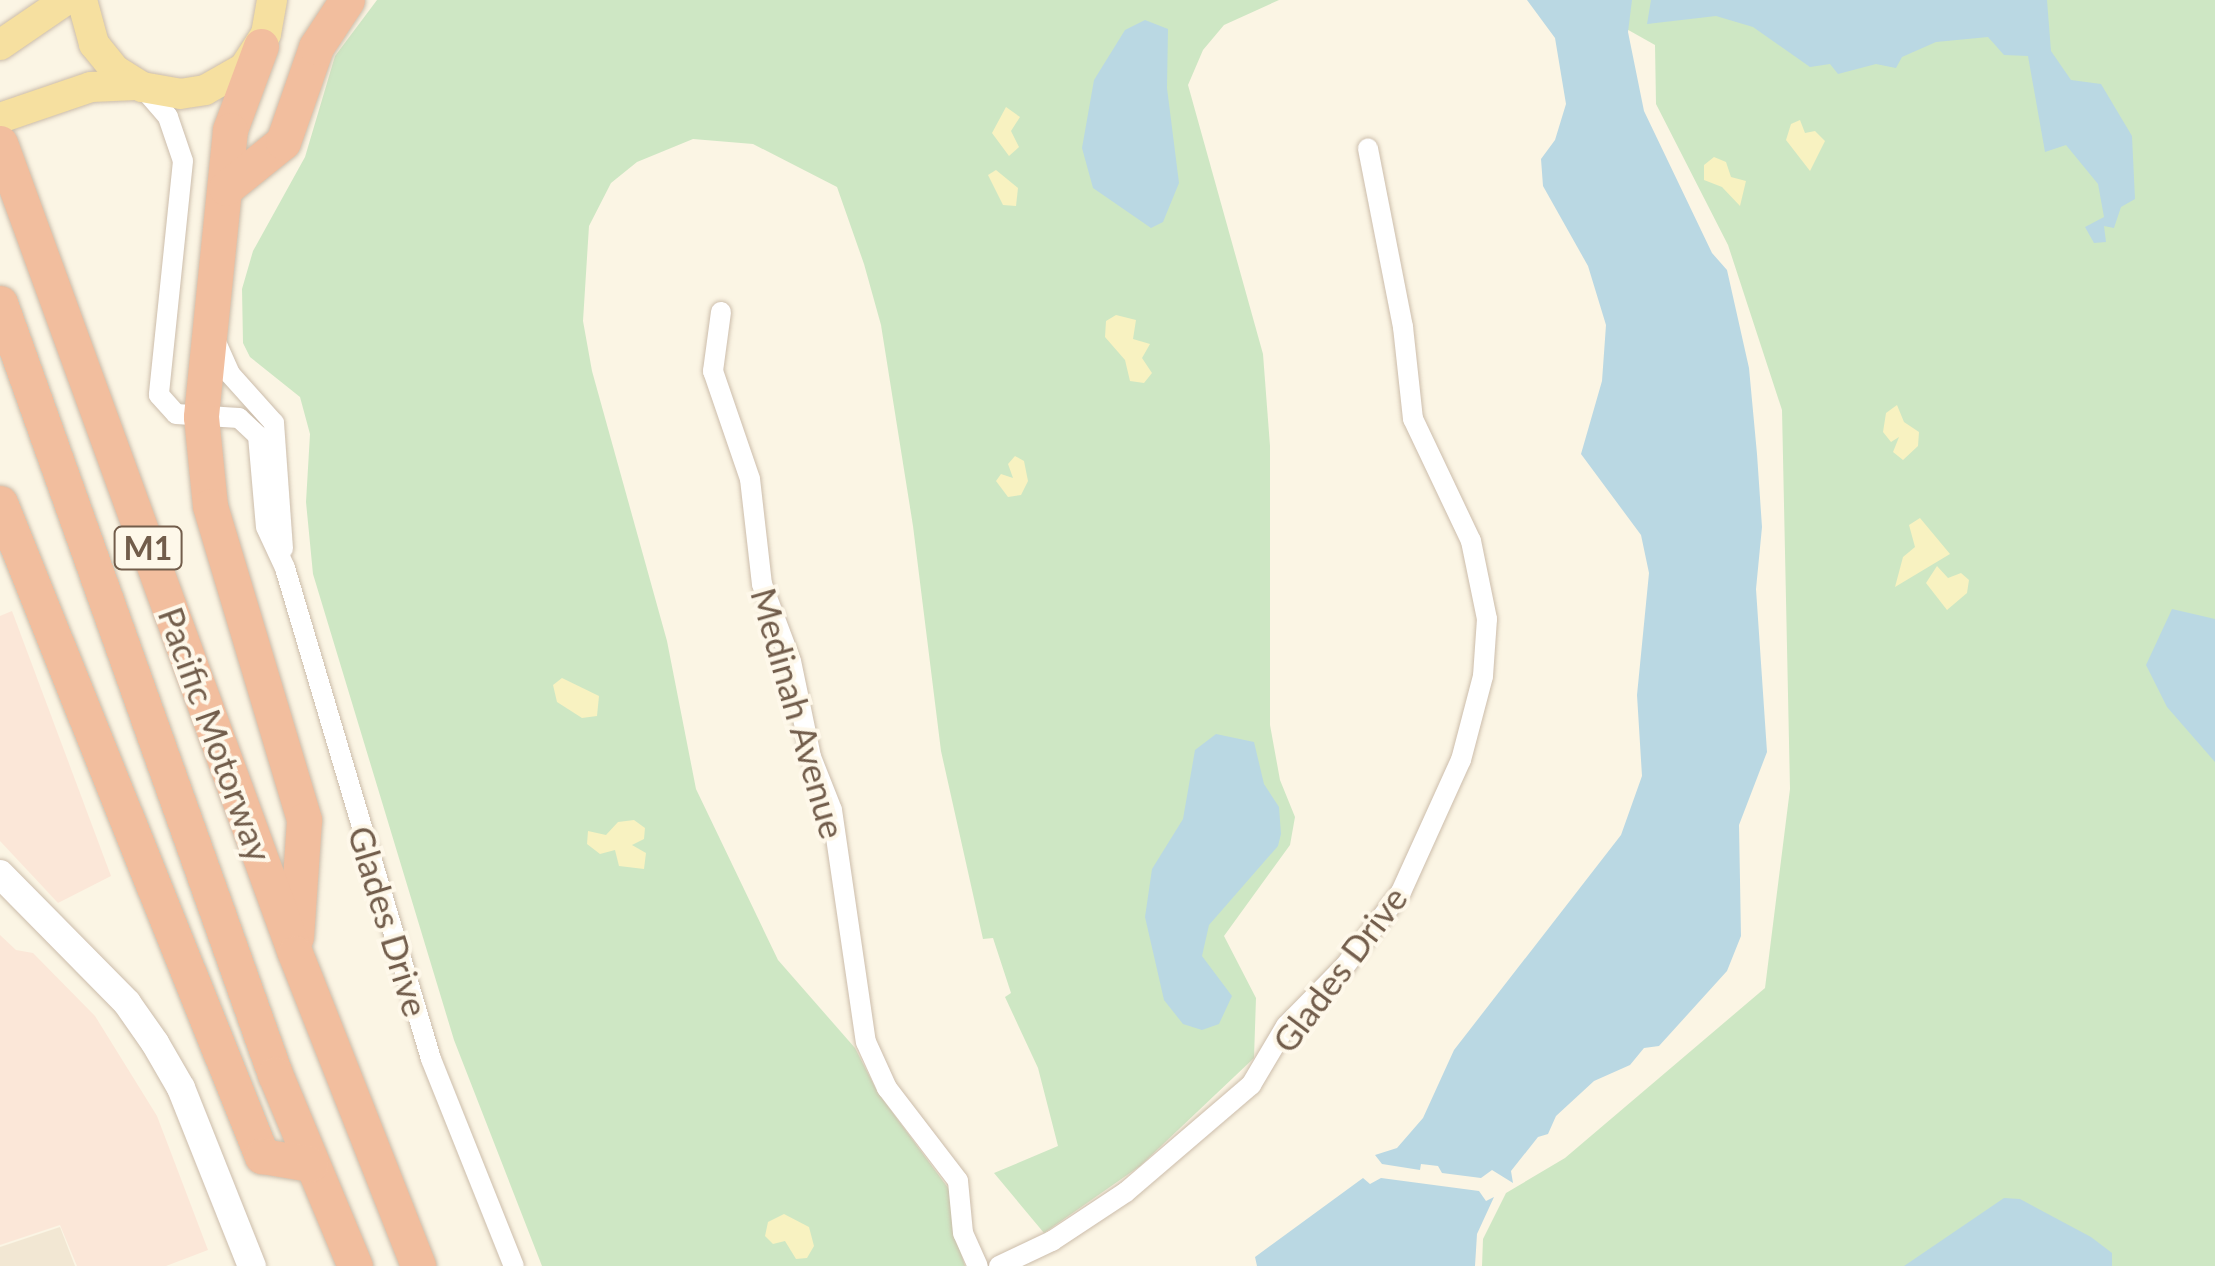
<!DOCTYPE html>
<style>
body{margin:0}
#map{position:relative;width:2215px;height:1266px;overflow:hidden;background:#fbf5e4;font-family:Lato,sans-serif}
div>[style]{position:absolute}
.residential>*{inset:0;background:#f2e7d3}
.commercial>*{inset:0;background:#fbe7d8}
.green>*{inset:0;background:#cee7c4}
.sand>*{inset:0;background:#f8f2c1}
.water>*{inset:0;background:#bad8e3}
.roads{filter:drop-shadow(0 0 2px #ccbdab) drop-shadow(0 0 2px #ccbdab)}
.minor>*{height:20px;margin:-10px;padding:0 10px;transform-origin:10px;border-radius:10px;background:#fff}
.secondary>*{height:28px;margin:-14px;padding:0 14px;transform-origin:14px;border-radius:14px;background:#fff}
.primary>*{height:30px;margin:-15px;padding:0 15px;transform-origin:15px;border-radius:15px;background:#f6e0a0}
.motorway>*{height:35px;margin:-17.5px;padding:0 17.5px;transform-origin:17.5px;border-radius:17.5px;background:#f2be9e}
span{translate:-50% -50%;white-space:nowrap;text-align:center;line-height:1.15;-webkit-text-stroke:8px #fef8ea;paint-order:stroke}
.shield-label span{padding:2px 8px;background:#fef8ea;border:2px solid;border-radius:8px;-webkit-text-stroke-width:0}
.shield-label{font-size:32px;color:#725d4b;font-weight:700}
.street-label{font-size:35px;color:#725d4b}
</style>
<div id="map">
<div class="residential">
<div style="clip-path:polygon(60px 1227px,75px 1266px,0 1266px,0 1247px)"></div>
</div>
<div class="commercial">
<div style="clip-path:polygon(12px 611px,111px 876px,58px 903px,0 841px,0 616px)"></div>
<div style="clip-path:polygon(0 935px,16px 950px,33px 953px,95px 1016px,157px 1116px,208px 1250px,166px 1266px,77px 1266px,60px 1225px,0 1245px)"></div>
</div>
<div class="green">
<div style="clip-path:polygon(377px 0,1279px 0,1224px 25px,1203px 50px,1188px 85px,1263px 354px,1270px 446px,1270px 725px,1280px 780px,1295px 817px,1290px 845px,1224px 936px,1256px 998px,1254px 1058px,1140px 1166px,1044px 1233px,994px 1173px,1058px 1146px,1038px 1068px,1005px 997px,1011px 993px,993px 938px,983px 939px,941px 751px,913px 526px,881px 325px,864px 264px,837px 187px,753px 144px,693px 139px,637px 162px,611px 183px,589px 226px,583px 321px,592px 371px,667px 641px,696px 789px,778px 960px,855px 1048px,878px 1093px,954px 1196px,952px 1225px,965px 1266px,542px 1266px,454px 1040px,313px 574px,306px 502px,310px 434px,300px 397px,250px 357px,243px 343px,242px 289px,253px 251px,305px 157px,335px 56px)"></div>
<div style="clip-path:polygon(1575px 0,2215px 0,2215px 1266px,1482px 1266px,1483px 1239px,1506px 1193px,1565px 1158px,1765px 988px,1790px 789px,1782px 410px,1728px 245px,1656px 104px,1655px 45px)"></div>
</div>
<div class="sand">
<div style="clip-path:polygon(1006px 107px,1020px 117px,1011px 131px,1019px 147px,1009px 156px,992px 133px)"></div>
<div style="clip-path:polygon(1800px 120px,1805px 133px,1815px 131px,1825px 141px,1810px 171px,1786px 140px,1791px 124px)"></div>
<div style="clip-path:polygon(1714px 157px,1726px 162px,1731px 177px,1746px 181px,1740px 206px,1722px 187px,1704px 180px,1704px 165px)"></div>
<div style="clip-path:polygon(996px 170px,1018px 188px,1016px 206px,1003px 205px,988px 175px)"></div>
<div style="clip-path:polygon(1116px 315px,1136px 320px,1133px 339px,1150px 344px,1142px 358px,1152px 373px,1144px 383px,1130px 381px,1125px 360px,1105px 337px,1106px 321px)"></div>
<div style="clip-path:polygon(1897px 405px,1904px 422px,1919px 432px,1918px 446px,1903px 460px,1893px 452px,1899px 437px,1891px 442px,1883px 432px,1886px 413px)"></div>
<div style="clip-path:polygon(1015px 456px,1024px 461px,1028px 481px,1021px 495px,1008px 497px,996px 481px,1001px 474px,1013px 478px,1008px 464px)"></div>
<div style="clip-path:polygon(1920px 518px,1950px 554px,1895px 587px,1903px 557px,1915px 547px,1909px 525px)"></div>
<div style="clip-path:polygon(1937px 566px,1948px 578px,1961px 573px,1969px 580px,1967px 593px,1947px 610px,1926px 583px)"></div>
<div style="clip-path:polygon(562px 678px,599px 696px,597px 716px,582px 718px,557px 702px,553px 685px)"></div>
<div style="clip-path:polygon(634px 820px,645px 828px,644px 839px,632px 845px,646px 853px,644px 869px,619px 866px,615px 850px,600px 854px,587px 844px,588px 831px,606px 835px,618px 822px)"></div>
<div style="clip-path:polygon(784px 1214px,809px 1227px,814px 1246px,807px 1258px,796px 1259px,785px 1241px,773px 1244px,765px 1236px,768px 1222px)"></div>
</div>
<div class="water">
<div style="clip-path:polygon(1527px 0,1632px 0,1628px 32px,1644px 111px,1712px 253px,1727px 270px,1749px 368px,1757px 454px,1762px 527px,1756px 589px,1767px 752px,1739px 825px,1741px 936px,1727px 971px,1659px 1046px,1644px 1048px,1630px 1065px,1594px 1081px,1556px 1116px,1548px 1134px,1538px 1137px,1511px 1171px,1513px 1183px,1492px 1170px,1481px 1178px,1442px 1173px,1438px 1166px,1421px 1164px,1420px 1170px,1382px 1164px,1375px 1155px,1397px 1148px,1423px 1118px,1454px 1050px,1621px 835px,1642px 776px,1637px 695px,1649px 573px,1641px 535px,1581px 454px,1602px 381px,1606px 325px,1588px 266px,1543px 186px,1541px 159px,1555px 140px,1566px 104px,1555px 38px)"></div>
<div style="clip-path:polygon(1651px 0,2047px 0,2051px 51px,2071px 80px,2101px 84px,2132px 136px,2135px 199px,2121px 207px,2114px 228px,2104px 226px,2106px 242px,2094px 243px,2085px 227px,2104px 217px,2098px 184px,2066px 145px,2045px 152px,2028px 56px,2004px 55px,1988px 37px,1936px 42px,1902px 57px,1896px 68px,1876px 64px,1838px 74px,1830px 64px,1810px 67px,1753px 27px,1716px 16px,1647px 24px)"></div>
<div style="clip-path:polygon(1145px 20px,1168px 29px,1167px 88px,1179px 183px,1163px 222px,1151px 228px,1093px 188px,1082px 148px,1094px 80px,1125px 30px)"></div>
<div style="clip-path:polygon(2172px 609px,2215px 619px,2215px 762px,2167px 707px,2146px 665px)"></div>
<div style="clip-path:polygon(1216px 734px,1254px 742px,1264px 784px,1279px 807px,1281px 834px,1278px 846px,1209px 925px,1202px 956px,1232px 996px,1219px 1024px,1202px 1030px,1183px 1024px,1164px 1000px,1145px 917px,1152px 869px,1183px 819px,1195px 750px)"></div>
<div style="clip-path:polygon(1363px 1178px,1370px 1184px,1381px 1178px,1479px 1191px,1486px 1201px,1494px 1197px,1477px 1234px,1475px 1266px,1257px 1266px,1255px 1257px)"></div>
<div style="clip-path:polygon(2004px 1198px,2020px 1199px,2091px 1237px,2112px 1253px,2112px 1266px,1904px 1266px)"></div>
</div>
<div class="roads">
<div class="minor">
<div style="left:143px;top:88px;width:38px;rotate:49deg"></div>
<div style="left:168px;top:117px;width:46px;rotate:71.2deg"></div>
<div style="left:183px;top:161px;width:235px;rotate:95.9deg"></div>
<div style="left:159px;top:395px;width:25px;rotate:48deg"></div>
<div style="left:176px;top:414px;width:63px;rotate:3.6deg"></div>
<div style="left:239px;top:418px;width:26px;rotate:43deg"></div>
<div style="left:258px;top:436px;width:91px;rotate:85deg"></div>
<div style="left:266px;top:527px;width:45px;rotate:65.1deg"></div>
<div style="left:285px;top:568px;width:512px;rotate:73.44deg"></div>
<div style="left:431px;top:1059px;width:223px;rotate:68.2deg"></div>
<div style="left:721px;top:312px;width:60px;rotate:97.7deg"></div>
<div style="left:713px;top:371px;width:114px;rotate:71.1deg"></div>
<div style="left:750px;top:479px;width:106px;rotate:83.5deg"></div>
<div style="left:762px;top:584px;width:82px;rotate:69.4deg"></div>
<div style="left:791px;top:661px;width:98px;rotate:78.2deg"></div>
<div style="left:811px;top:757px;width:57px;rotate:68.4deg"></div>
<div style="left:832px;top:810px;width:234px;rotate:81.7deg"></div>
<div style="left:866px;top:1042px;width:51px;rotate:65.5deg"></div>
<div style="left:887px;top:1088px;width:117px;rotate:52.6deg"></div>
<div style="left:958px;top:1181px;width:52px;rotate:84.5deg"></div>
<div style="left:963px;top:1233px;width:36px;rotate:66deg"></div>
<div style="left:215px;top:340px;width:37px;rotate:66deg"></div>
<div style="left:230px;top:374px;width:66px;rotate:48.1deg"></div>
<div style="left:274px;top:423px;width:126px;rotate:85.9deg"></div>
<div style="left:999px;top:1266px;width:59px;rotate:-25.3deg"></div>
<div style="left:1052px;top:1241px;width:89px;rotate:-33.5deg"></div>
<div style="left:1126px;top:1192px;width:165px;rotate:-40.6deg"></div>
<div style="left:1251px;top:1085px;width:69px;rotate:-59.3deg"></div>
<div style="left:1286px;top:1026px;width:84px;rotate:-45.5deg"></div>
<div style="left:1345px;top:966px;width:93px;rotate:-52.9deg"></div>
<div style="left:1401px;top:892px;width:145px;rotate:-65.6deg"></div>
<div style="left:1461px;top:760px;width:87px;rotate:-75.3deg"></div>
<div style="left:1483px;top:676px;width:57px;rotate:-86deg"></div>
<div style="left:1487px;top:619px;width:80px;rotate:-101.6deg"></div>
<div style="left:1471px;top:541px;width:135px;rotate:-115.4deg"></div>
<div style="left:1413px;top:419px;width:93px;rotate:-96.2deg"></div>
<div style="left:1403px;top:327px;width:182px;rotate:-101.1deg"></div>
</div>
<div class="secondary">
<div style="left:0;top:874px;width:181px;rotate:45.4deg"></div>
<div style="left:127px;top:1003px;width:49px;rotate:55deg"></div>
<div style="left:155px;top:1043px;width:52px;rotate:60deg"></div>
<div style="left:181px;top:1088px;width:192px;rotate:68.3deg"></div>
</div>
<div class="primary">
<div style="left:82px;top:0;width:46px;rotate:74.7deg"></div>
<div style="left:94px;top:44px;width:33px;rotate:51deg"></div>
<div style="left:115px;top:70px;width:32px;rotate:32deg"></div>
<div style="left:142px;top:87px;width:39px;rotate:10deg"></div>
<div style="left:180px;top:94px;width:25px;rotate:-9deg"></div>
<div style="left:205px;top:90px;width:45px;rotate:-29.4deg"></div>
<div style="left:244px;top:68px;width:40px;rotate:-57.1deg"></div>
<div style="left:266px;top:34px;width:35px;rotate:-80deg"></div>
<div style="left:0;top:45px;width:80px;rotate:-34.3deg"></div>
<div style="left:0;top:118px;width:96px;rotate:-18.8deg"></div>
<div style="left:91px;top:87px;width:45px;rotate:-2.5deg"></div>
</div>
<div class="motorway">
<div style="left:261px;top:46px;width:90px;rotate:110.3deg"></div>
<div style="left:230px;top:130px;width:288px;rotate:95.8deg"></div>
<div style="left:201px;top:417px;width:89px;rotate:84.2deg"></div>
<div style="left:210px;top:506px;width:328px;rotate:73.3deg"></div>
<div style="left:304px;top:820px;width:117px;rotate:93.9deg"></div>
<div style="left:0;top:143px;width:862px;rotate:69.99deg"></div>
<div style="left:295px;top:953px;width:336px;rotate:68.5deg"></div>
<div style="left:226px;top:188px;width:73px;rotate:-38.9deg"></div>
<div style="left:283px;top:142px;width:101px;rotate:-70.8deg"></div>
<div style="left:316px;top:47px;width:56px;rotate:-56.6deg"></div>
<div style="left:0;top:303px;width:819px;rotate:70.37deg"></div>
<div style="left:275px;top:1074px;width:208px;rotate:67.4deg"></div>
<div style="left:0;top:503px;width:704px;rotate:68.14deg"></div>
<div style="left:262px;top:1156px;width:49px;rotate:9.5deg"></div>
</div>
</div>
<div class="shield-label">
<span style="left:148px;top:548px">M1</span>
</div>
<div class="street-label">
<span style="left:799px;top:713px;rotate:74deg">Medinah Avenue</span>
<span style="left:216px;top:734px;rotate:70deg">Pacific Motorway</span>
<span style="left:389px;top:921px;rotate:73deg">Glades Drive</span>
<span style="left:1339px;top:969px;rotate:-53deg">Glades Drive</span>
</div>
</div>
